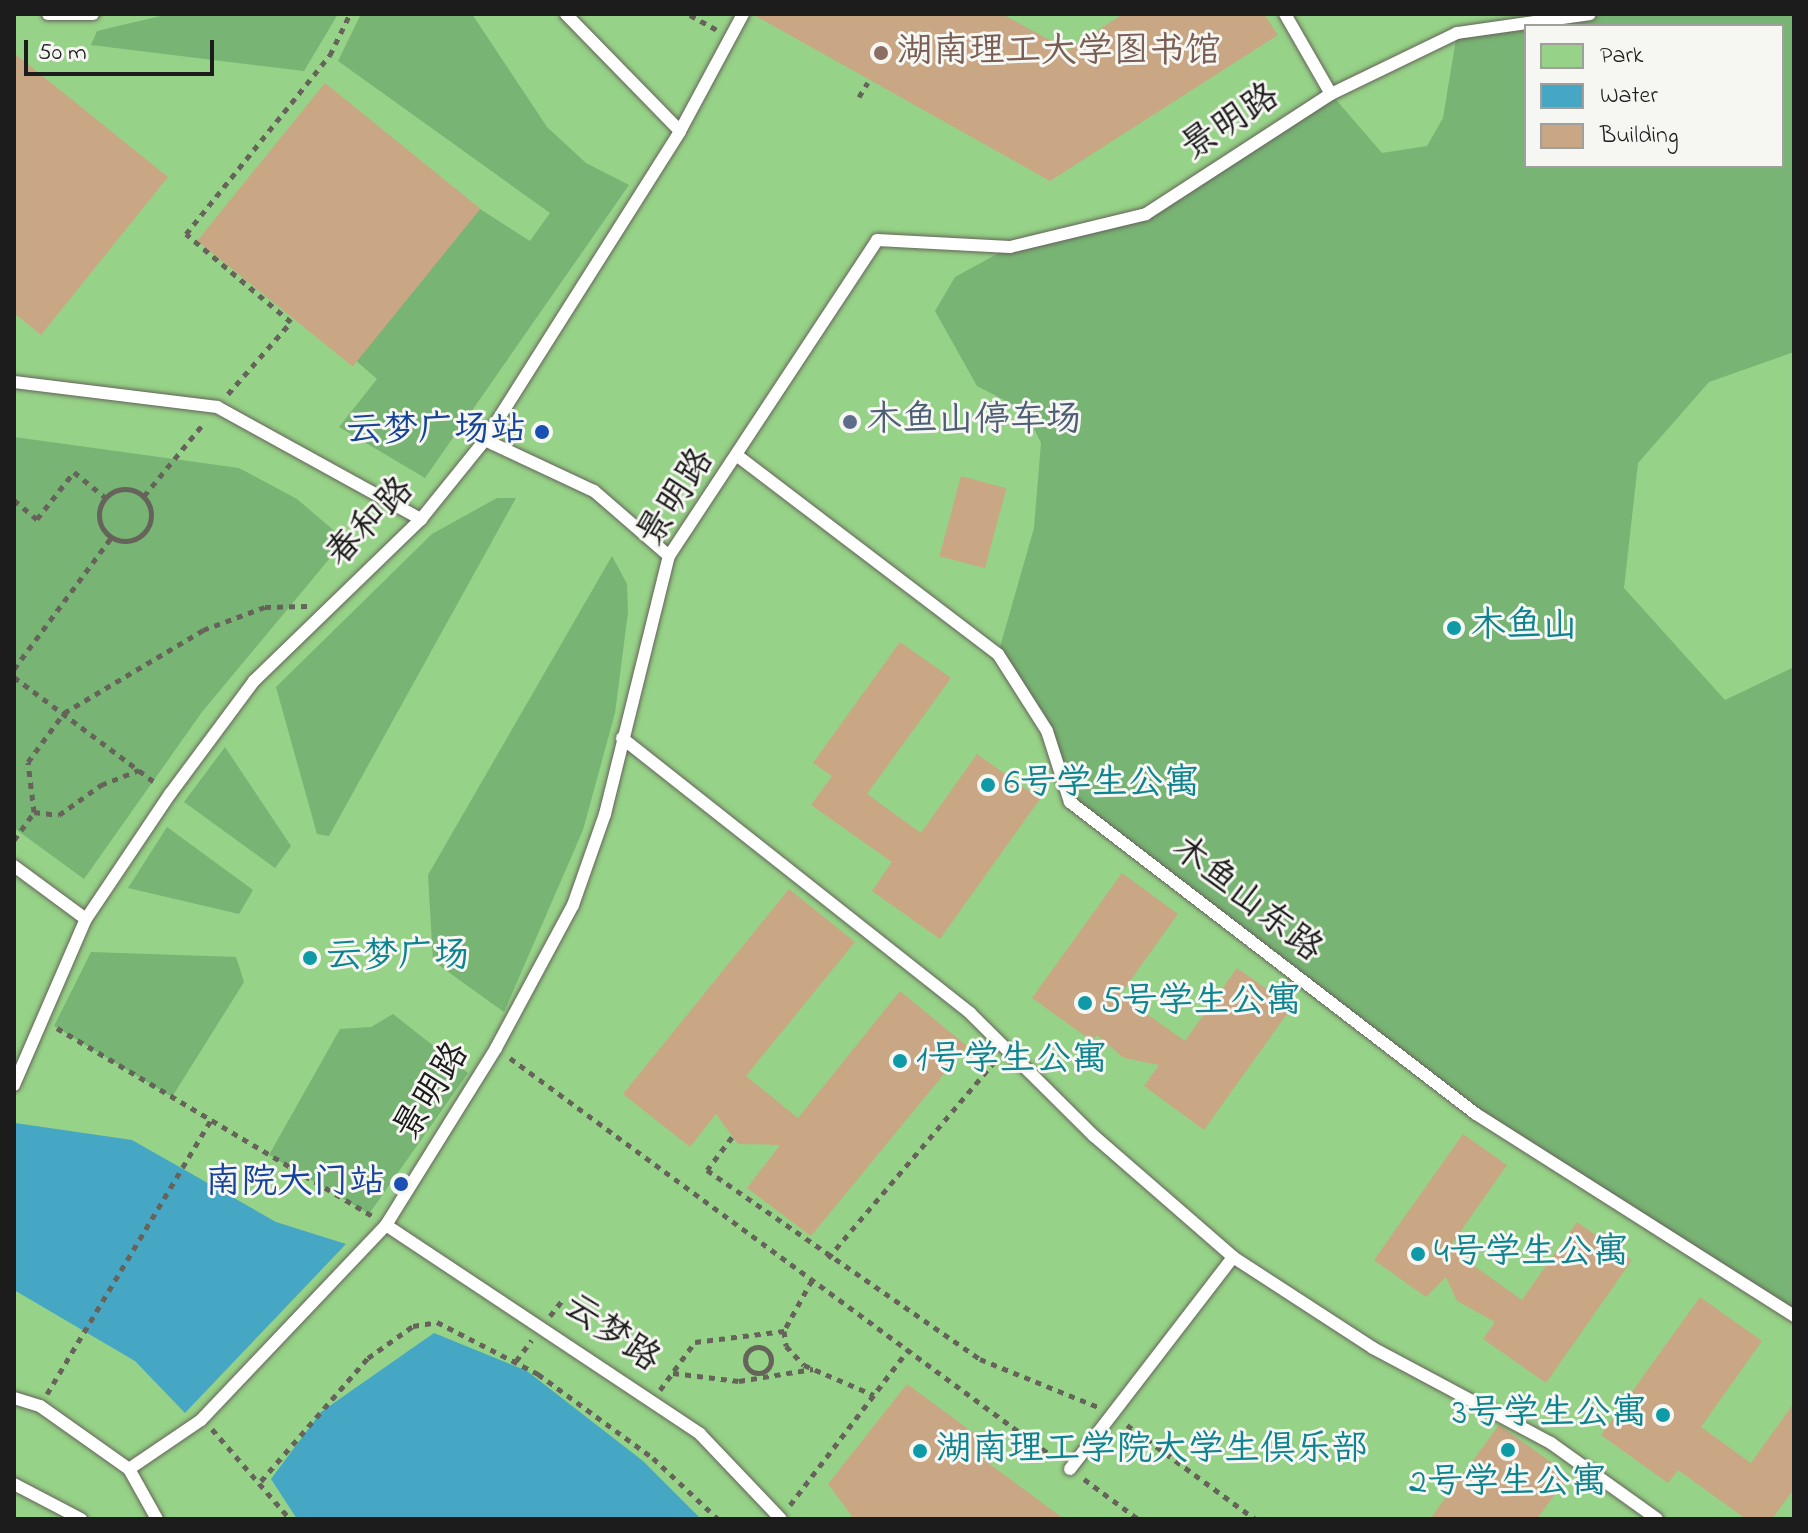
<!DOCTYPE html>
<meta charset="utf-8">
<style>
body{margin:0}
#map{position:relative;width:1808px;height:1533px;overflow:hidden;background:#ece7cd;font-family:"Indie Flower","LXGW WenKai TC",sans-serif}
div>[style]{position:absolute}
.green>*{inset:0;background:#96d287}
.forest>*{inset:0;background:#78b474}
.water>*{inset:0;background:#46a7c5}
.building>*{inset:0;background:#caa784;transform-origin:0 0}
.path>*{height:5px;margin-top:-2.5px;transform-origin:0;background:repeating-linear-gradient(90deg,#65635a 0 6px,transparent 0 12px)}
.path>.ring{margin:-2.5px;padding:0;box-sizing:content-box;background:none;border:5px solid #65635a;border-radius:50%}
.roads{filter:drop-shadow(0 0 2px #65635a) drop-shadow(0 0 2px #65635a)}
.lane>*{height:12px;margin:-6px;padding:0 6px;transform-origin:6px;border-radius:6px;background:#fff}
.dots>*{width:22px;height:22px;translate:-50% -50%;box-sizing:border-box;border:4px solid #f6f6f2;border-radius:50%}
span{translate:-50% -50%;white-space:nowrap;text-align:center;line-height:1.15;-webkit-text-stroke:6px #f6f6f2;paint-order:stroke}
.education-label{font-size:36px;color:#785e54}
.left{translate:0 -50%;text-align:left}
.street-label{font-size:36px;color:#1c1c1c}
.service-label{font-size:36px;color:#4e5e75}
.transit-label{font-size:36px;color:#164399}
.right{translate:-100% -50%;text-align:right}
.culture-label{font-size:36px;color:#0d838f}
.frame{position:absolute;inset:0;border:16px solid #1c1c1c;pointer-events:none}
.legend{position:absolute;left:1524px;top:24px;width:260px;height:144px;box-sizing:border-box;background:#f6f6f2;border:2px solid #9f9f9c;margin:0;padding:10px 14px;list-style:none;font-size:24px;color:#1c1c1c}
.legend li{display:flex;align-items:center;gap:16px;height:40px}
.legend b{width:40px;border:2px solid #9f9f9c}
.scale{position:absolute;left:24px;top:40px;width:190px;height:36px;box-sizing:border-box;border:4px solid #1c1c1c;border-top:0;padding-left:10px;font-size:24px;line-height:28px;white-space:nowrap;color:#1c1c1c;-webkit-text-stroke:6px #f6f6f2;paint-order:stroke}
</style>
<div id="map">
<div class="green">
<div style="clip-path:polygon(evenodd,14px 14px,1794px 14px,1794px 1519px,14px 1519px,14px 14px,1526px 26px,1782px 26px,1782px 166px,1526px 166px,1526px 26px)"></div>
</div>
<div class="forest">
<div style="clip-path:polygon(169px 14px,338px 14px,304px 71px,91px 45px,97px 31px)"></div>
<div style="clip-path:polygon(361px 14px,472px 14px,547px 127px,586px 163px,629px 185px,425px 478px,339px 427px,377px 379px,354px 359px,480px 209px,530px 241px,550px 213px,338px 61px)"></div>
<div style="clip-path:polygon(evenodd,1590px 14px,1794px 14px,1794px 352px,1709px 382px,1638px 463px,1624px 588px,1725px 700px,1794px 667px,1794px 1316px,1476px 1114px,1070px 802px,1047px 731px,998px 654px,1034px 528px,1041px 443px,1025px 411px,977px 386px,935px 311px,955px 277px,1010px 247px,1146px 213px,1331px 94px,1382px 153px,1427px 146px,1443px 118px,1457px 33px,1590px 14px,1526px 26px,1782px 26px,1782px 166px,1526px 166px,1526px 26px)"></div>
<div style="clip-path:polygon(14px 437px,239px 468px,297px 499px,345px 540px,202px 712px,84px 879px,14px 828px)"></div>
<div style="clip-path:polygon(497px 498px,516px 498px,329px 836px,317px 834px,276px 687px,432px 534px)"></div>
<div style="clip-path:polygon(612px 556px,627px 584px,628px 612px,615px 713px,583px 830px,504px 1012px,433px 961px,428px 875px)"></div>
<div style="clip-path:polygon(225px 747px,291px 846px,275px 868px,184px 802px)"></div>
<div style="clip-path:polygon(167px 827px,253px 890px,239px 914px,128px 888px)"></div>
<div style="clip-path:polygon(91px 952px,236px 957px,244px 982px,172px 1097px,54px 1026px)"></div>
<div style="clip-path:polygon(393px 1014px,468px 1073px,369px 1214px,269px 1155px,340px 1029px,371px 1027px)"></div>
</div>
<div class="water">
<div style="clip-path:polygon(15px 1123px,132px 1140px,276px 1222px,346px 1244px,185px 1413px,135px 1361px,14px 1290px)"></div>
<div style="clip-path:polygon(434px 1333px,527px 1371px,643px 1461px,701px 1519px,297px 1519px,271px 1479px,321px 1412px)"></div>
</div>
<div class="building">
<div style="clip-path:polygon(752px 14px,1002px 14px,1068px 50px,1123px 14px,1264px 14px,1278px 35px,1050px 181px)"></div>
<div style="clip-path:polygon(14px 53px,168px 177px,41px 335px,14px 313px)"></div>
<div style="left:325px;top:83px;width:200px;height:203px;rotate:39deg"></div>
<div style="left:961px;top:476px;width:47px;height:83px;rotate:15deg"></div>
<div style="clip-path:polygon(900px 642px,951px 678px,867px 794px,921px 833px,977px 754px,1040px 799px,940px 939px,872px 891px,892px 862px,811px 805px,832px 776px,813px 763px)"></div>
<div style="clip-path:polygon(1122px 873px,1178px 914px,1120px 995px,1185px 1041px,1237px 968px,1292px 1007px,1204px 1130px,1144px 1086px,1159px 1065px,1124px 1058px,1097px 1035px,1092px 1041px,1032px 998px)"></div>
<div style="clip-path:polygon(789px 889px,855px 942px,746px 1076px,798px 1118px,900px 991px,967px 1046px,811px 1236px,747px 1188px,780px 1145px,738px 1144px,716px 1114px,690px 1147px,623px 1094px)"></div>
<div style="clip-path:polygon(1463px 1134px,1507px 1165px,1449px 1248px,1522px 1300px,1577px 1222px,1632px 1260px,1546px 1383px,1483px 1339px,1495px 1322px,1457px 1301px,1446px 1277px,1426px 1297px,1374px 1260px)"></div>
<div style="clip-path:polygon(1700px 1297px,1762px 1341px,1701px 1427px,1751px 1463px,1794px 1403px,1794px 1489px,1772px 1519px,1746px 1519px,1678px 1470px,1668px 1483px,1601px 1435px)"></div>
<div style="clip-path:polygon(907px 1384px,990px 1445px,980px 1457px,1064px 1519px,854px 1519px,828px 1484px)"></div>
<div style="clip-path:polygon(1499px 1425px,1569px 1475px,1537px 1519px,1430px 1519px)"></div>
</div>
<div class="path">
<div style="left:690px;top:15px;width:31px;rotate:29deg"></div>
<div style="left:859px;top:97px;width:17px;rotate:-59deg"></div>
<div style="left:228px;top:394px;width:96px;rotate:-48.8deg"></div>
<div style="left:291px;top:322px;width:137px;rotate:-140deg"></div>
<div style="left:186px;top:234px;width:230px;rotate:-51.2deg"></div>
<div style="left:330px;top:55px;width:46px;rotate:-64deg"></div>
<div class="ring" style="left:99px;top:489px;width:47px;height:47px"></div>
<div style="left:144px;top:496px;width:94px;rotate:-50.6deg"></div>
<div style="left:14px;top:500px;width:30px;rotate:40deg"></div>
<div style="left:37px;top:519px;width:60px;rotate:-51.8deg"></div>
<div style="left:74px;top:472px;width:41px;rotate:39.1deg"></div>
<div style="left:14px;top:669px;width:163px;rotate:-53.5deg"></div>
<div style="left:14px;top:677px;width:179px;rotate:36.8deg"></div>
<div style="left:34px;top:812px;width:25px;rotate:7deg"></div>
<div style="left:59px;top:815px;width:52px;rotate:-35.5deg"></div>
<div style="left:101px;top:785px;width:41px;rotate:-21.5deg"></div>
<div style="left:14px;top:840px;width:34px;rotate:-54deg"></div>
<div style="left:34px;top:812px;width:50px;rotate:-96.8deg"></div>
<div style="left:28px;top:762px;width:61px;rotate:-53.7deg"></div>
<div style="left:64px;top:713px;width:162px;rotate:-30.8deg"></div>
<div style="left:203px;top:630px;width:66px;rotate:-20.4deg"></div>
<div style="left:265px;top:607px;width:42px;rotate:-1.4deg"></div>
<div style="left:57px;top:1028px;width:367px;rotate:30.8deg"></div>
<div style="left:510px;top:1058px;width:677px;rotate:36.29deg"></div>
<div style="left:732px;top:1137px;width:41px;rotate:127.1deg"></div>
<div style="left:707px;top:1170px;width:332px;rotate:34.7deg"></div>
<div style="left:980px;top:1359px;width:127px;rotate:22.1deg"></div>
<div style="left:828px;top:1258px;width:257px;rotate:-49.7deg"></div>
<div style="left:812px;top:1280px;width:58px;rotate:118.8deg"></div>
<div style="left:784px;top:1331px;width:15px;rotate:82deg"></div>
<div style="left:786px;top:1346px;width:26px;rotate:47deg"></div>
<div style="left:804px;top:1365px;width:76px;rotate:23.2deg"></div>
<div style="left:550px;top:1316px;width:23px;rotate:-52deg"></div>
<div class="ring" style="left:745px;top:1347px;width:21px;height:21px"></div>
<div style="left:516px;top:1361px;width:26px;rotate:-53deg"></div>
<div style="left:673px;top:1373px;width:66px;rotate:6.9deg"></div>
<div style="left:739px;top:1381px;width:75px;rotate:-9.2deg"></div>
<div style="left:660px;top:1390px;width:59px;rotate:-53.9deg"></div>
<div style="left:695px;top:1342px;width:90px;rotate:-7deg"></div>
<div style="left:47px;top:1394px;width:319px;rotate:-59.1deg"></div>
<div style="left:1127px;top:1425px;width:159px;rotate:36.3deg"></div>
<div style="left:212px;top:1429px;width:119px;rotate:49.1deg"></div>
<div style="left:1084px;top:1479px;width:67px;rotate:36.5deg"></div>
<div style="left:261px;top:1481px;width:163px;rotate:-49deg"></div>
<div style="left:368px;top:1358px;width:55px;rotate:-35.4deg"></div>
<div style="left:413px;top:1326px;width:24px;rotate:-9deg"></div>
<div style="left:437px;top:1322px;width:114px;rotate:27.2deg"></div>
<div style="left:538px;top:1374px;width:142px;rotate:36.1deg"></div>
<div style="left:653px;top:1458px;width:89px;rotate:43.2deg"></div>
<div style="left:790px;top:1505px;width:195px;rotate:-52.7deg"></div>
</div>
<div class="roads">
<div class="lane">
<div style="left:48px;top:14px;width:45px"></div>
<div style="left:1285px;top:14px;width:92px;rotate:60.1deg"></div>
<div style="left:680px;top:131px;width:133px;rotate:-61.7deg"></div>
<div style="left:14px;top:382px;width:205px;rotate:7deg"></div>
<div style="left:217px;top:407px;width:233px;rotate:28.8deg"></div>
<div style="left:485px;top:440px;width:120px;rotate:25.1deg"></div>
<div style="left:594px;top:491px;width:99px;rotate:40.9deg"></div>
<div style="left:739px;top:457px;width:325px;rotate:37.3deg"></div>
<div style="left:998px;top:654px;width:91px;rotate:57.5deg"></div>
<div style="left:1047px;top:731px;width:75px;rotate:72.1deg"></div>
<div style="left:1070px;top:802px;width:512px;rotate:37.54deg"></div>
<div style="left:1476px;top:1114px;width:377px;rotate:32.4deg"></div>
<div style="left:622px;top:738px;width:444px;rotate:38.3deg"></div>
<div style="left:970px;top:1013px;width:175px;rotate:44.8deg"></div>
<div style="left:1094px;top:1136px;width:184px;rotate:41deg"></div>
<div style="left:1233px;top:1257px;width:167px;rotate:33deg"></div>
<div style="left:1373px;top:1348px;width:202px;rotate:28.1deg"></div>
<div style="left:1551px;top:1443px;width:130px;rotate:35.6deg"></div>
<div style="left:14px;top:866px;width:89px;rotate:36.4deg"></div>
<div style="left:14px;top:1085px;width:181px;rotate:-66.6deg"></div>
<div style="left:86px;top:919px;width:151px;rotate:-56.1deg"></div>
<div style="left:170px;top:794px;width:141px;rotate:-53.4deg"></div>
<div style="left:254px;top:681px;width:233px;rotate:-44.1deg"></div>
<div style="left:421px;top:519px;width:102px;rotate:-51deg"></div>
<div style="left:485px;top:440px;width:365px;rotate:-57.7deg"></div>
<div style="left:680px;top:131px;width:163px;rotate:-134.3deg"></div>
<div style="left:386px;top:1225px;width:377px;rotate:33.6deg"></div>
<div style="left:700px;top:1434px;width:117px;rotate:46.4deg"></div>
<div style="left:14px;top:1398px;width:27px;rotate:17deg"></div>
<div style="left:40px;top:1406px;width:109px;rotate:35.3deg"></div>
<div style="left:129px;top:1469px;width:57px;rotate:60.8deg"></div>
<div style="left:129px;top:1469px;width:87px;rotate:-34.2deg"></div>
<div style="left:201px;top:1420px;width:269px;rotate:-46.5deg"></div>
<div style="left:386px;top:1225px;width:208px;rotate:-58.1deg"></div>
<div style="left:496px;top:1048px;width:162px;rotate:-61.7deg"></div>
<div style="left:573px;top:905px;width:96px;rotate:-70.6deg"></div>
<div style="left:605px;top:814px;width:266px;rotate:-76.1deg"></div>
<div style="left:669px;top:556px;width:378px;rotate:-56.6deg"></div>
<div style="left:877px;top:240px;width:133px;rotate:3deg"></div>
<div style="left:1010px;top:247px;width:140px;rotate:-13.6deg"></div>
<div style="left:1146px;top:214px;width:221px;rotate:-33deg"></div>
<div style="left:1331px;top:94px;width:140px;rotate:-25.8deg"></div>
<div style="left:1457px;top:33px;width:134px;rotate:-8.1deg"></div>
<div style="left:1070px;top:1469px;width:267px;rotate:-52.4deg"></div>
<div style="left:14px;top:1484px;width:76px;rotate:27.6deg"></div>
</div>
</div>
<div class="dots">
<div style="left:881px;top:53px;background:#8d6e63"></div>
<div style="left:850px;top:422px;background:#5c6f8a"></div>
<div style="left:542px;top:432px;background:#1a4fb4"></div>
<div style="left:1454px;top:628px;background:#0f9aa8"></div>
<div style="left:988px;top:785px;background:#0f9aa8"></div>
<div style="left:310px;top:958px;background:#0f9aa8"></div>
<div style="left:1085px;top:1003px;background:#0f9aa8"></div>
<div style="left:900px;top:1061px;background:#0f9aa8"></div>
<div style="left:401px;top:1184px;background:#1a4fb4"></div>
<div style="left:1418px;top:1254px;background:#0f9aa8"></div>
<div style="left:1663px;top:1415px;background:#0f9aa8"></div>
<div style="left:1508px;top:1450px;background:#0f9aa8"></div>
<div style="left:920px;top:1451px;background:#0f9aa8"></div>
</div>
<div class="education-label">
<span class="left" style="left:897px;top:53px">湖南理工大学图书馆</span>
</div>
<div class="street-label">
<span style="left:1231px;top:123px;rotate:-33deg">景明路</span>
<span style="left:677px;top:498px;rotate:-57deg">景明路</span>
<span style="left:371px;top:523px;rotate:-46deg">春和路</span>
<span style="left:1246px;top:900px;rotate:38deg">木鱼山东路</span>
<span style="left:433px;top:1092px;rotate:-58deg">景明路</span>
<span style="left:611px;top:1334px;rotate:35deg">云梦路</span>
</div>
<div class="service-label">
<span class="left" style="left:866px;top:422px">木鱼山停车场</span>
</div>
<div class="transit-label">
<span class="right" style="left:526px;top:432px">云梦广场站</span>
<span class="right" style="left:385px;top:1184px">南院大门站</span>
</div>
<div class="culture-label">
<span class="left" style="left:1470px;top:628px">木鱼山</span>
<span class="left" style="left:1004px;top:785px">6号学生公寓</span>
<span class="left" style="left:326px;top:958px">云梦广场</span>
<span class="left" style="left:1101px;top:1003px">5号学生公寓</span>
<span class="left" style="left:916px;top:1061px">1号学生公寓</span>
<span class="left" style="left:1434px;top:1254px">4号学生公寓</span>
<span class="right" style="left:1647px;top:1415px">3号学生公寓</span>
<span class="left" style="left:936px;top:1451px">湖南理工学院大学生俱乐部</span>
<span style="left:1508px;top:1484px">2号学生公寓</span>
</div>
<div class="frame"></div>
<ul class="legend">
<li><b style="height:22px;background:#96d287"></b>Park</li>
<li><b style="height:22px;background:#46a7c5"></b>Water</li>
<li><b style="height:22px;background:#caa784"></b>Building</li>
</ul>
<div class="scale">50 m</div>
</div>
